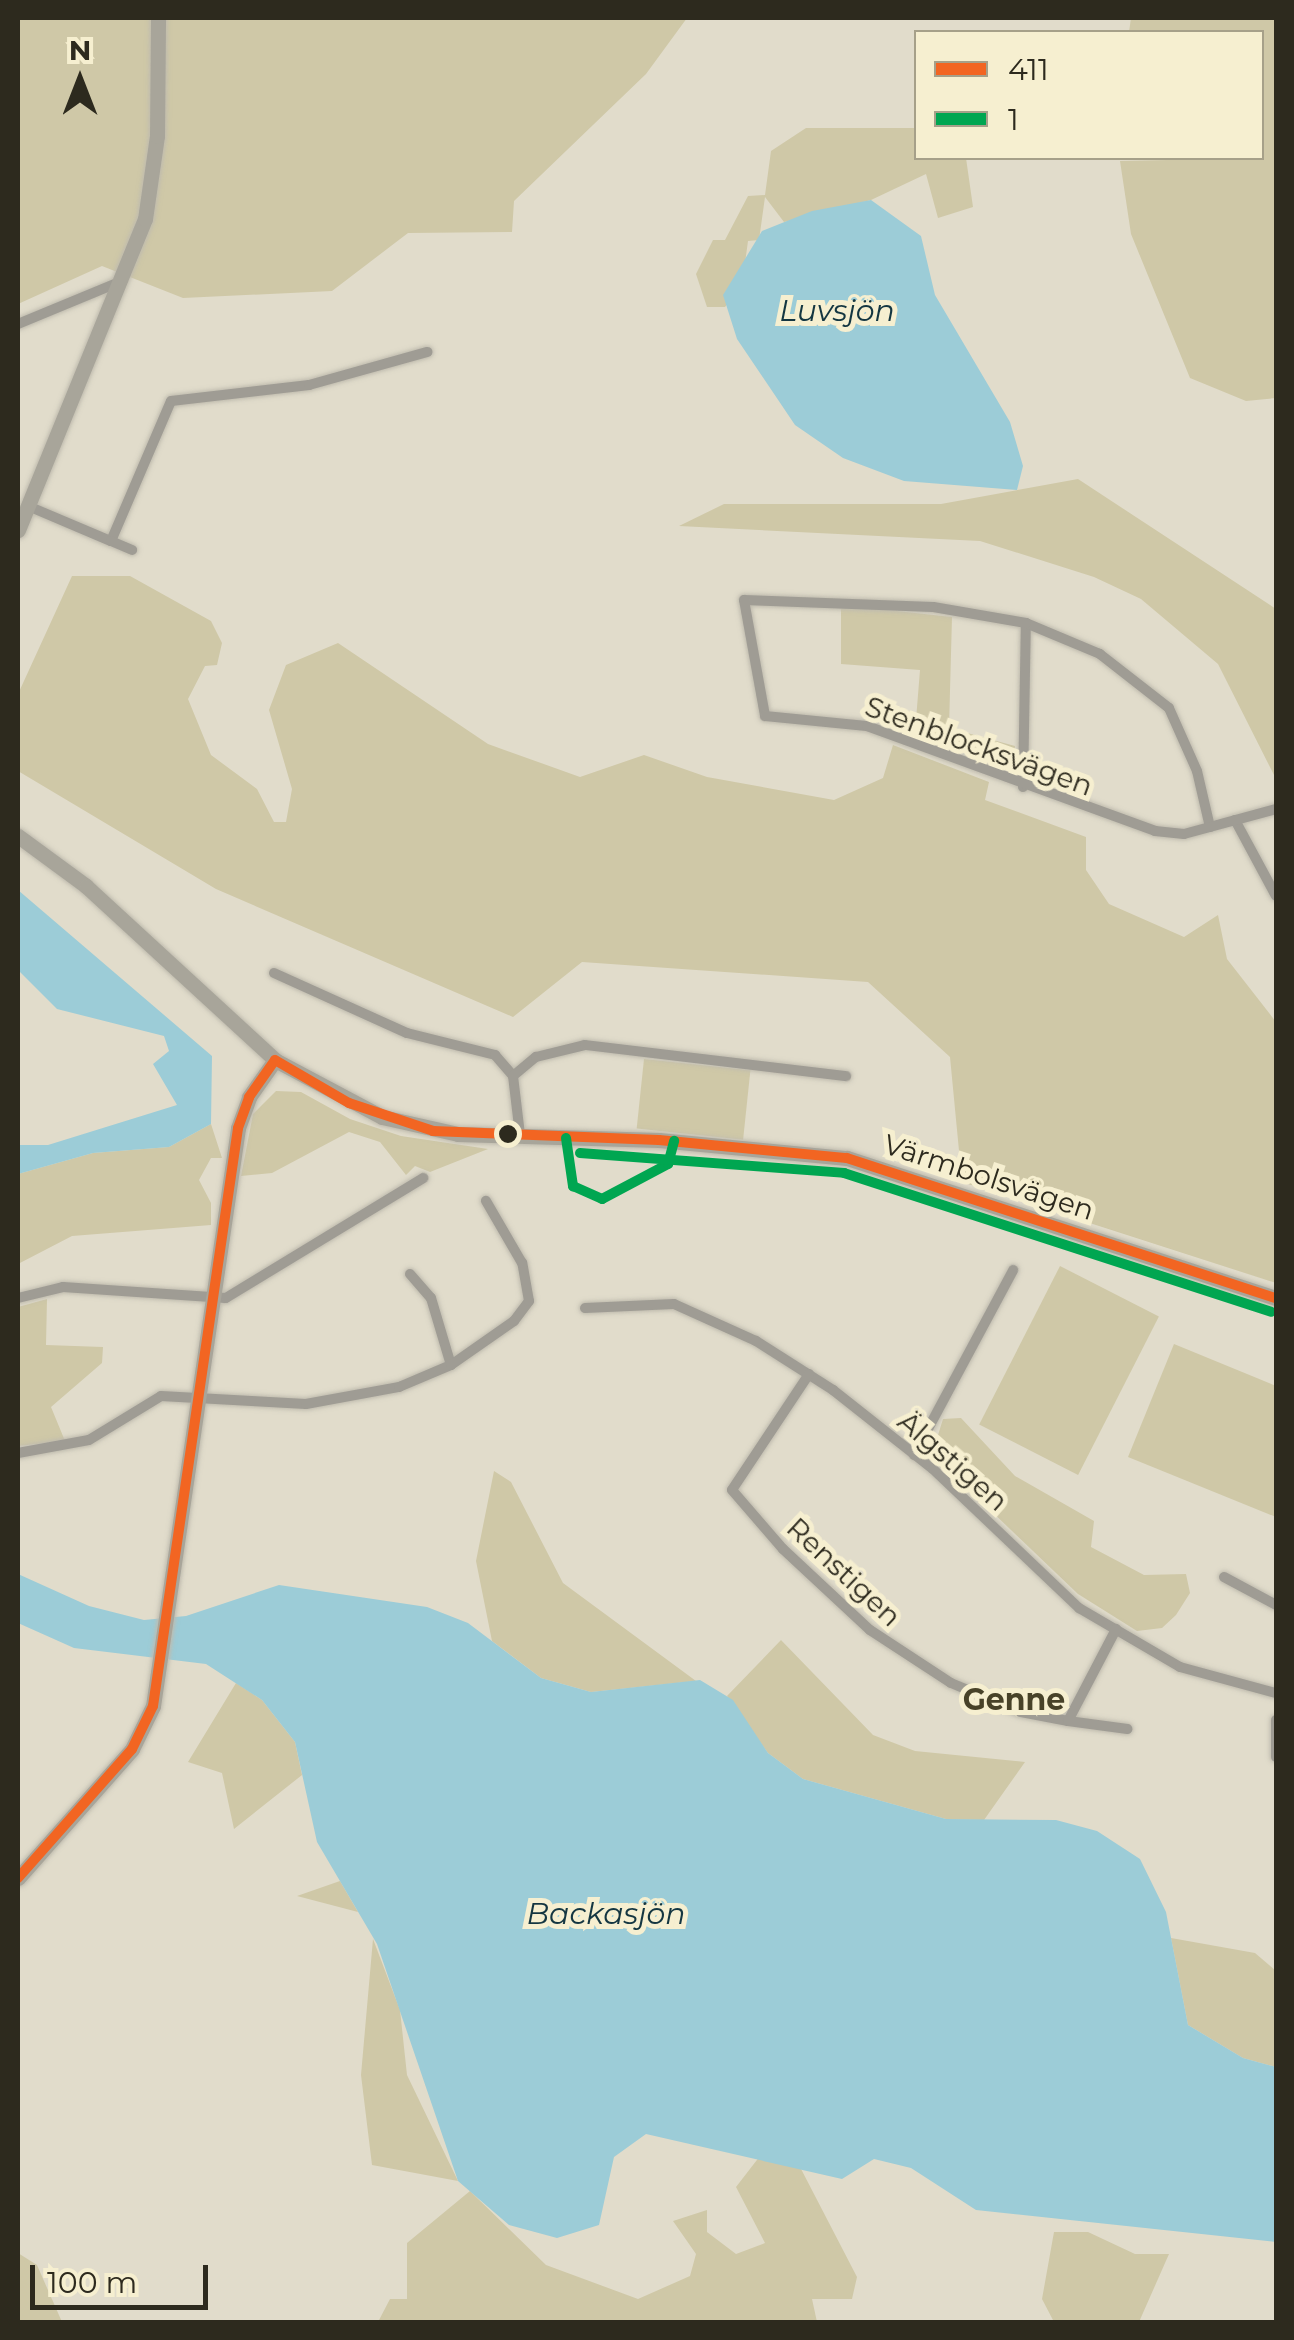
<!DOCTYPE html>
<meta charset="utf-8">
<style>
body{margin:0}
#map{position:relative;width:1294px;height:2340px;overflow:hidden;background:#e1dccb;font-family:Montserrat,sans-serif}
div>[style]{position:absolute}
.green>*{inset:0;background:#cfc8a7;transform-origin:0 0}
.water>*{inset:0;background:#9cccd7}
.roads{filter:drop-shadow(0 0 2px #bfbbae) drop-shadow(0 0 2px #bfbbae)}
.street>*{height:10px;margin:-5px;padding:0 5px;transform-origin:5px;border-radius:5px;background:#9f9c94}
.secondary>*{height:15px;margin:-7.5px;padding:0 7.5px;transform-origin:7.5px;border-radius:7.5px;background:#a8a59a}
.bus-1>*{height:10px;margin:-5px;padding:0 5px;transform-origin:5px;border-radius:5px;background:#f26522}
.bus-2>*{height:10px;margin:-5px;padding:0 5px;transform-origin:5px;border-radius:5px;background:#00a651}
.dots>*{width:28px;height:28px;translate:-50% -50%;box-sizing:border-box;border:5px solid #f6efd0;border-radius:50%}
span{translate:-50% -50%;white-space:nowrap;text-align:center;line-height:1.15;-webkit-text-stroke:10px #f6efd0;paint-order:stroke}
.street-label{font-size:28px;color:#2d2a1e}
.water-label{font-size:30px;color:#143641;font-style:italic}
.neighbourhood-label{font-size:30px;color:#484228;font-weight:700}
.frame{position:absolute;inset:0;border:20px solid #2d2a1e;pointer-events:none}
.legend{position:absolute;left:914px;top:30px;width:350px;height:130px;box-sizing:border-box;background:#f6efd0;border:2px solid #a6a089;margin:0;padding:12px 18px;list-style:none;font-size:30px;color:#2d2a1e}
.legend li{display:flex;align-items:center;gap:20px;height:50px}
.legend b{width:50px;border:2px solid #a6a089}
.north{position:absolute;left:30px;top:30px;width:100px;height:100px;-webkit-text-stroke:8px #f6efd0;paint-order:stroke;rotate:0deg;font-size:28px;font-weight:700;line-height:40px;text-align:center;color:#2d2a1e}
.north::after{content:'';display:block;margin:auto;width:35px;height:45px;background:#2d2a1e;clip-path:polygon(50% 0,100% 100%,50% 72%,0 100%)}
.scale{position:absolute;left:30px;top:2265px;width:178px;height:45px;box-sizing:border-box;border:5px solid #2d2a1e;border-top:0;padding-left:12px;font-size:30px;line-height:35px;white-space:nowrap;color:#2d2a1e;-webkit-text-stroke:8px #f6efd0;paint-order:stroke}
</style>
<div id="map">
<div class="green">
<div style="clip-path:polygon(18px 18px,687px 18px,646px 74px,514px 201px,512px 232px,408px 233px,332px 291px,183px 298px,102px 266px,18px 304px)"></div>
<div style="clip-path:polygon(1131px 18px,1276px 18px,1276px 398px,1246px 401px,1190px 378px,1131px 234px,1120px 161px,1262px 158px,1262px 32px,1129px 32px)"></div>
<div style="clip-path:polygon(806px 128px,916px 128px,916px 158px,966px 158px,973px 207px,938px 218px,926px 174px,871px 200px,784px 222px,765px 197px,759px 240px,748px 241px,742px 285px,725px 307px,707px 307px,696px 274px,713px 240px,725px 240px,748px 196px,765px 195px,771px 151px)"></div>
<div style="clip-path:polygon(1078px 479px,1276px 609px,1276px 779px,1218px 664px,1141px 599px,1094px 577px,980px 541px,679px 526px,724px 504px,941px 504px)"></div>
<div style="clip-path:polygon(72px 576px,130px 576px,211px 621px,222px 643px,217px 665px,205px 666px,188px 699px,211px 755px,257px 789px,274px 822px,286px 822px,292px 789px,269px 710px,286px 665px,338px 643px,488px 744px,580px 777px,644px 755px,707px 777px,834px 800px,883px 778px,893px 745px,989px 782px,985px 800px,1086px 837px,1086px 870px,1109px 904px,1184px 937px,1218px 915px,1227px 959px,1276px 1022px,1276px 1283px,962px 1182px,950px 1057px,868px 982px,582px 962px,513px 1017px,216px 889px,18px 771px,18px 694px)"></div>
<div style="clip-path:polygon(841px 605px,952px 617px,949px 728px,1015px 746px,1011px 771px,915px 732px,920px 670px,841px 664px)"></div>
<div style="left:644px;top:1059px;width:107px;height:70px;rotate:6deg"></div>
<div style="clip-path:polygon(276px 1091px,301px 1092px,350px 1119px,401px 1136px,488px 1149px,430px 1172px,415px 1166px,406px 1175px,380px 1142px,349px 1132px,272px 1173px,241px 1176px,253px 1114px)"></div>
<div style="clip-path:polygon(211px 1124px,222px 1158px,211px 1158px,199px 1180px,211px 1203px,211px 1225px,72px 1236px,18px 1264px,18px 1174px,93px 1153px,169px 1147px)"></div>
<div style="left:1060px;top:1266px;width:111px;height:178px;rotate:27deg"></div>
<div style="clip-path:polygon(47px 1299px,46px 1345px,103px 1347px,102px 1363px,51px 1407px,65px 1441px,18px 1446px,18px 1307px)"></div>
<div style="clip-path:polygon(1174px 1344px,1276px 1386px,1276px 1517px,1128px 1457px)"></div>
<div style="clip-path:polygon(961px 1418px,1015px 1476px,1094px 1521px,1091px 1547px,1144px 1575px,1186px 1574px,1190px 1593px,1176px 1615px,1162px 1628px,1137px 1631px,1078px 1594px,942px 1464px,934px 1448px,943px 1419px)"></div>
<div style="clip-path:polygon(494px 1471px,511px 1482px,563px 1583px,696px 1681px,591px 1692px,541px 1678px,492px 1641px,476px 1561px)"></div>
<div style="clip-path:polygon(781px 1640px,873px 1735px,915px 1751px,1025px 1762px,984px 1820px,946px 1819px,803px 1779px,768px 1753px,727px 1696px)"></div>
<div style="clip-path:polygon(236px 1683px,262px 1700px,295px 1742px,302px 1775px,234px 1829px,222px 1773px,188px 1762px)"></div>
<div style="clip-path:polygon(340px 1881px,358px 1912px,297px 1896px)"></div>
<div style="clip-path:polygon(1171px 1938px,1255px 1953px,1276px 1971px,1276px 2067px,1243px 2058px,1188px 2025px)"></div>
<div style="clip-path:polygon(373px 1939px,400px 2010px,407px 2075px,458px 2181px,372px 2165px,361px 2075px)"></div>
<div style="clip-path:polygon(760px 2156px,800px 2167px,857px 2277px,852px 2299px,812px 2299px,817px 2322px,378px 2322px,390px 2299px,407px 2299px,407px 2243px,470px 2191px,546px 2265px,638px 2299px,690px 2276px,696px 2254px,673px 2221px,707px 2210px,707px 2232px,736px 2254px,765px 2243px,736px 2187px)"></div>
<div style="clip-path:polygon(1054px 2232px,1088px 2232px,1135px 2254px,1169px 2254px,1139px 2322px,1054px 2322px,1042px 2299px)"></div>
<div style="clip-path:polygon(18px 2253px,37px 2265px,62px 2322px,18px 2322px)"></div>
</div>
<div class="water">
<div style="clip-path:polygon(871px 200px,921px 236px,935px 295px,1010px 422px,1023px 466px,1017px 490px,904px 481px,843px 458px,795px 425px,737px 339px,723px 295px,762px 231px,812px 211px)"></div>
<div style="clip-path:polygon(18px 890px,212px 1056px,211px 1124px,169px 1147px,93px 1153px,18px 1174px,18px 1145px,48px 1145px,177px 1105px,153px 1064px,169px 1051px,164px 1036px,57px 1009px,18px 970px)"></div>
<div style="clip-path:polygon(18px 1574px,89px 1606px,144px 1620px,186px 1616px,279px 1585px,427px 1607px,468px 1623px,541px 1678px,591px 1692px,700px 1680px,733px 1700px,768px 1753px,803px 1779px,946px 1819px,1056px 1820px,1097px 1831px,1140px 1859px,1166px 1912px,1188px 2025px,1243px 2058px,1276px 2067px,1276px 2242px,976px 2210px,911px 2168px,874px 2159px,842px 2179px,646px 2134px,614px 2157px,599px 2225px,557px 2238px,509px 2225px,458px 2181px,377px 1944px,317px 1842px,295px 1742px,262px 1700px,206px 1664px,74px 1648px,18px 1623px)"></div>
</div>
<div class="roads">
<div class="street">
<div style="left:18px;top:324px;width:113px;rotate:-22.5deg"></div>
<div style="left:28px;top:506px;width:90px;rotate:22.9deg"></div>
<div style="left:111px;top:541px;width:152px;rotate:-66.8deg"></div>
<div style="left:171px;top:401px;width:139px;rotate:-6.6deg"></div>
<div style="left:309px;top:385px;width:123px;rotate:-15.6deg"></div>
<div style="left:111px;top:541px;width:23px;rotate:23deg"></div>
<div style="left:1023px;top:787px;width:164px;rotate:-89deg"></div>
<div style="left:1235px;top:820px;width:86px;rotate:61.7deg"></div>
<div style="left:1210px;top:827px;width:57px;rotate:-103.1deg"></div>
<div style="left:1197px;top:771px;width:69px;rotate:-114deg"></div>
<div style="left:1169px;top:708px;width:88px;rotate:-142deg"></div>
<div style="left:1100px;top:654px;width:80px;rotate:-157.3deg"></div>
<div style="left:1026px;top:623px;width:94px;rotate:-170.2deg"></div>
<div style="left:933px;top:607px;width:189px;rotate:-177.9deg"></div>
<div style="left:744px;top:600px;width:118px;rotate:79.7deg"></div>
<div style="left:765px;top:716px;width:102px;rotate:5.6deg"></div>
<div style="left:867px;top:726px;width:307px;rotate:20deg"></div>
<div style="left:1155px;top:831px;width:29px;rotate:6deg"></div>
<div style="left:1184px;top:834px;width:95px;rotate:-15.2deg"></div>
<div style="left:274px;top:973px;width:146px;rotate:24.3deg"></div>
<div style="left:407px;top:1033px;width:91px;rotate:14deg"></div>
<div style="left:495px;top:1055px;width:28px;rotate:49deg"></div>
<div style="left:513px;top:1076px;width:59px;rotate:83.2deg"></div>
<div style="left:513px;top:1076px;width:30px;rotate:-40deg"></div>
<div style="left:536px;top:1057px;width:50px;rotate:-13.8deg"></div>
<div style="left:585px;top:1045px;width:263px;rotate:6.8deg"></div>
<div style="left:410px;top:1274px;width:32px;rotate:49deg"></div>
<div style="left:431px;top:1298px;width:70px;rotate:73.4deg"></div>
<div style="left:18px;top:1298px;width:46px;rotate:-13.7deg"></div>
<div style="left:63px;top:1287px;width:163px;rotate:3.9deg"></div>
<div style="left:226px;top:1298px;width:231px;rotate:-31.3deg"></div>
<div style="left:585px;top:1308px;width:89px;rotate:-2.6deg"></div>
<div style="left:674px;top:1304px;width:90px;rotate:24.3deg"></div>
<div style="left:756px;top:1341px;width:91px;rotate:32.5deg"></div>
<div style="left:833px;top:1390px;width:127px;rotate:38.3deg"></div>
<div style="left:933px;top:1469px;width:202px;rotate:43.6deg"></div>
<div style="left:1079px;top:1608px;width:117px;rotate:30.3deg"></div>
<div style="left:1180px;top:1667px;width:99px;rotate:15.2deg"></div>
<div style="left:809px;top:1374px;width:139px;rotate:123.6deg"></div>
<div style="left:732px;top:1490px;width:78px;rotate:49.2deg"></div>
<div style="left:783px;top:1549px;width:119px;rotate:43deg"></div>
<div style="left:870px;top:1630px;width:97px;rotate:33.2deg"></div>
<div style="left:951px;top:1683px;width:76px;rotate:22.5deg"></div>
<div style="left:1021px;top:1712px;width:48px;rotate:10.8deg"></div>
<div style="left:1068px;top:1721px;width:104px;rotate:-62.4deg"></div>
<div style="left:18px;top:1453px;width:72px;rotate:-10.4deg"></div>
<div style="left:89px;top:1440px;width:84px;rotate:-31.4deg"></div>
<div style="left:161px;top:1396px;width:145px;rotate:3.2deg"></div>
<div style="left:306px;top:1404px;width:95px;rotate:-10.4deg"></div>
<div style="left:399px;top:1387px;width:56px;rotate:-22.9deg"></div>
<div style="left:451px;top:1365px;width:77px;rotate:-34.9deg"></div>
<div style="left:514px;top:1321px;width:25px;rotate:-53deg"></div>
<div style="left:529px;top:1301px;width:39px;rotate:-100deg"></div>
<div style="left:522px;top:1263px;width:72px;rotate:-120.1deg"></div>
<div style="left:914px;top:1455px;width:210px;rotate:-61.8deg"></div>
<div style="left:1224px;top:1577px;width:59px;rotate:28.3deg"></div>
<div style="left:1276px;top:1720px;width:37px;rotate:90deg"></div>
<div style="left:1068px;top:1721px;width:60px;rotate:7.7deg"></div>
</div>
<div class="secondary">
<div style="left:18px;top:530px;width:336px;rotate:-67.8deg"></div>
<div style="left:145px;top:219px;width:84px;rotate:-81.8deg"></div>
<div style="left:157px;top:136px;width:118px;rotate:-89.5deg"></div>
<div style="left:18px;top:836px;width:84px;rotate:36.3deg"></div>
<div style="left:86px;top:886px;width:257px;rotate:42.6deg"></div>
<div style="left:275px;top:1060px;width:121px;rotate:28deg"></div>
<div style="left:382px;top:1117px;width:78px;rotate:12.6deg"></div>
<div style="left:458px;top:1134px;width:201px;rotate:1.7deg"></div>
<div style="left:659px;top:1140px;width:189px;rotate:5.5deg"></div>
<div style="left:847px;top:1158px;width:451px;rotate:18.1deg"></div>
<div style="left:18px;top:1878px;width:172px;rotate:-48.5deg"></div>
<div style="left:132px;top:1749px;width:48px;rotate:-64deg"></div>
<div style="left:153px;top:1706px;width:584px;rotate:-81.63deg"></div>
<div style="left:238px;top:1128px;width:33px;rotate:-70deg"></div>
<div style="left:249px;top:1097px;width:45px;rotate:-54.9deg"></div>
</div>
</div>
<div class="bus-1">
<div style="left:275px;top:1060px;width:86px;rotate:30.2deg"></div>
<div style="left:349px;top:1103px;width:89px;rotate:18.4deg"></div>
<div style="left:433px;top:1131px;width:226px;rotate:2.3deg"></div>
<div style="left:659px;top:1140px;width:189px;rotate:5.5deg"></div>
<div style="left:847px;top:1158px;width:451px;rotate:18.1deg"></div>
<div style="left:18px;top:1878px;width:172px;rotate:-48.5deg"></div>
<div style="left:132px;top:1749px;width:48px;rotate:-64deg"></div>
<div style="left:153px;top:1706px;width:584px;rotate:-81.63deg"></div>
<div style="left:238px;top:1128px;width:33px;rotate:-70deg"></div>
<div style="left:249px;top:1097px;width:45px;rotate:-54.9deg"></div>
</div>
<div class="bus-2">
<div style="left:566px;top:1138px;width:49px;rotate:81.7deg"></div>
<div style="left:573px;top:1186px;width:32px;rotate:24deg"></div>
<div style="left:602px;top:1199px;width:75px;rotate:-27.9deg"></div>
<div style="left:668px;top:1164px;width:24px;rotate:-75deg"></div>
<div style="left:580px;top:1153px;width:265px;rotate:4.3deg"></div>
<div style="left:844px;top:1173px;width:449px;rotate:18deg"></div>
</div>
<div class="dots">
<div style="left:508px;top:1134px;background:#2d2a1e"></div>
</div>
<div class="street-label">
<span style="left:979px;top:746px;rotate:20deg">Stenblocksvägen</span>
<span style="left:989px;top:1177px;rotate:18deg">Värmbolsvägen</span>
<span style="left:953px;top:1461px;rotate:41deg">Älgstigen</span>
<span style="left:844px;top:1572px;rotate:43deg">Renstigen</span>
</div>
<div class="water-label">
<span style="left:837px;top:311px">Luvsjön</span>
<span style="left:606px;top:1914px">Backasjön</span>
</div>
<div class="neighbourhood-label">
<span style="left:1014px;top:1700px">Genne</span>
</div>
<div class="frame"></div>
<ul class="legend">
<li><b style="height:12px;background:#f26522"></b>411</li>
<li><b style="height:12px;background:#00a651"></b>1</li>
</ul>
<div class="north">N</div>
<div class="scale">100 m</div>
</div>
